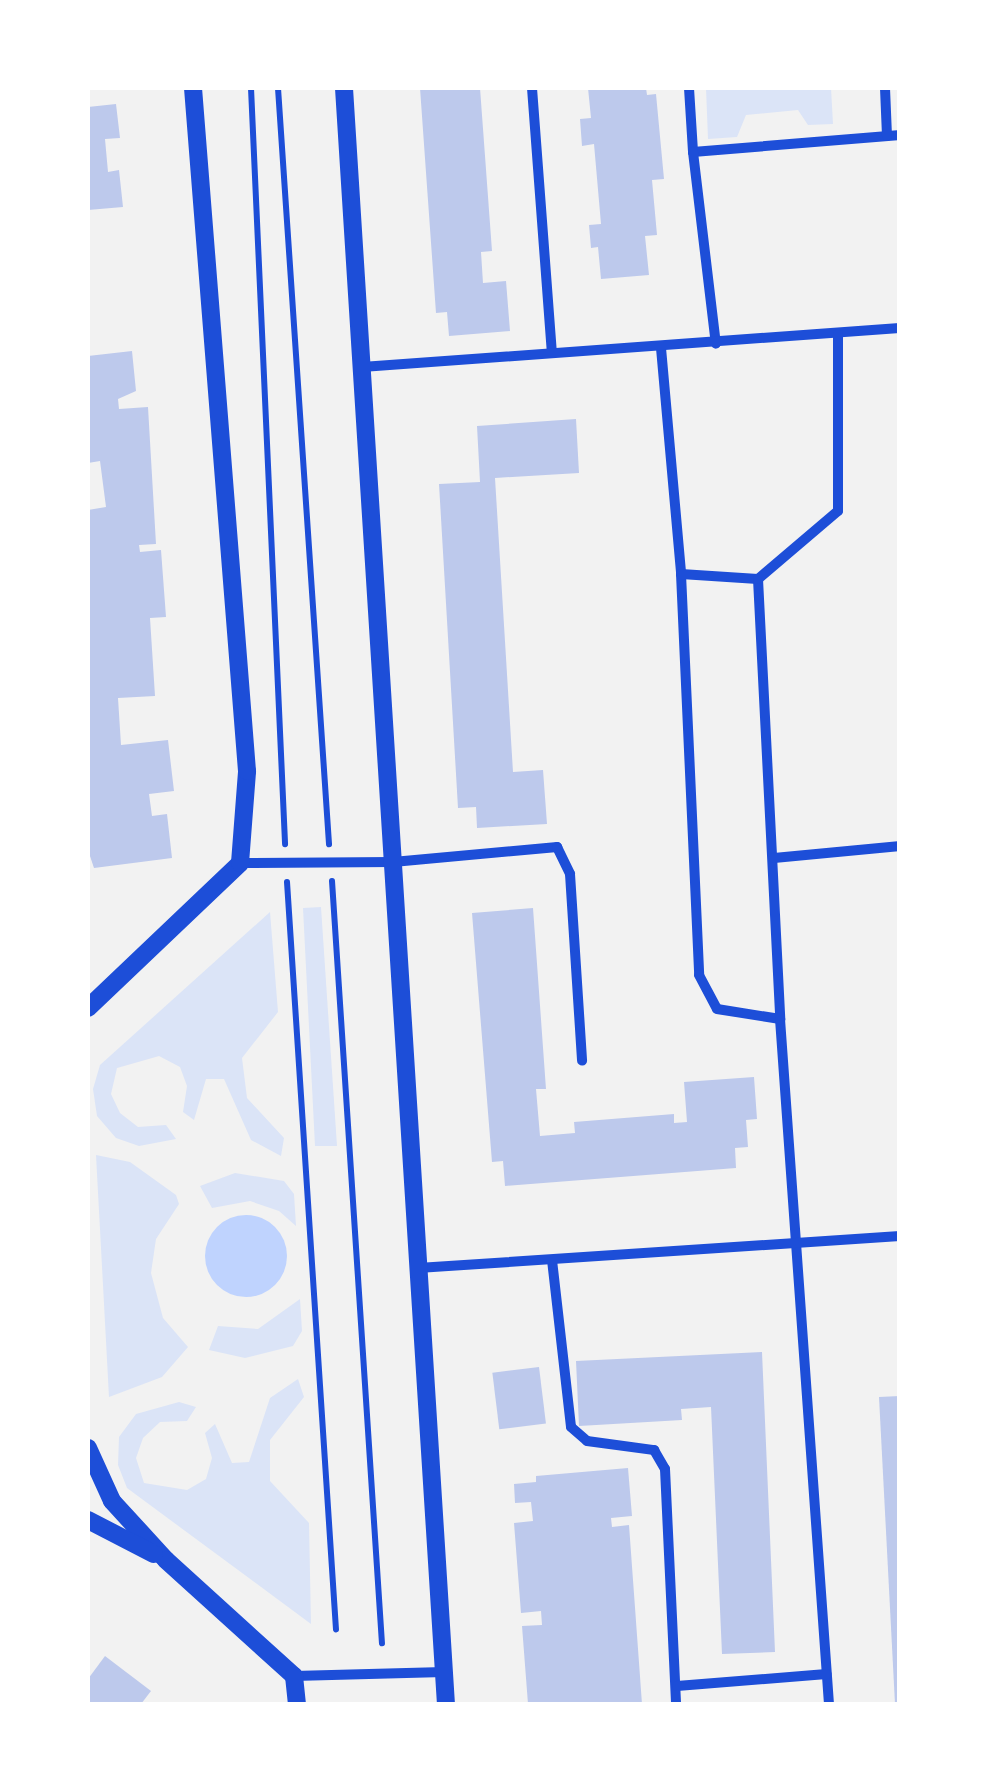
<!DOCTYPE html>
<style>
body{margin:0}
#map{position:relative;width:987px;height:1792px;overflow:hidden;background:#f2f2f2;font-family:"Noto Sans",sans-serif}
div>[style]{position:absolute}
.green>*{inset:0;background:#dbe4f7}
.water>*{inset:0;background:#bfd3fe}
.round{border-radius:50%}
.building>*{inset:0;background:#bdc9ec;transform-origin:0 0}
.path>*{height:6px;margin:-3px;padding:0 3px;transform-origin:3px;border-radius:3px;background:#1d4ed8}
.minor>*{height:10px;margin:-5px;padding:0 5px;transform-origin:5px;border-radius:5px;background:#1d4ed8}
.tertiary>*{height:18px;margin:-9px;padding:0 9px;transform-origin:9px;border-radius:9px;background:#1d4ed8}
span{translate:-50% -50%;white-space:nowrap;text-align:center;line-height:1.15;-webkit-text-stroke:10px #fff;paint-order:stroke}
.frame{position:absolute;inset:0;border:90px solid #fff;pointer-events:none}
</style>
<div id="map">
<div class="green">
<div style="clip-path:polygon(706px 88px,831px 88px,833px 124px,808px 125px,798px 110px,746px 115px,737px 137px,708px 139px)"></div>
<div style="clip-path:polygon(321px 907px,337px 1146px,315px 1146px,303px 908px)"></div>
<div style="clip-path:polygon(270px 912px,278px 1012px,242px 1058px,247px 1098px,284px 1138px,281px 1156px,251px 1140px,224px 1079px,206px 1079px,194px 1120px,183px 1112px,187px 1086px,180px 1067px,159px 1056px,117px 1068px,111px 1094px,120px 1113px,138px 1127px,166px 1125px,176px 1139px,139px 1146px,116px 1138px,97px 1116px,93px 1089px,100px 1065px)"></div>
<div style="clip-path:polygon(96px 1155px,130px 1162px,176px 1195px,179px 1204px,156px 1239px,151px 1273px,163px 1318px,188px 1347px,162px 1377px,109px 1397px)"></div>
<div style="clip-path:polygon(235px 1173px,284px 1181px,294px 1194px,296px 1226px,279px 1211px,250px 1201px,212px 1208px,200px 1186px)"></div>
<div style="clip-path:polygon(300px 1299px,302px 1331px,293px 1346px,245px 1358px,209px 1350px,218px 1326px,258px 1329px)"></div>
<div style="clip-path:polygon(298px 1379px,304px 1397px,270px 1440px,270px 1481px,309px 1523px,311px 1624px,127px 1488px,118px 1465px,119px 1437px,136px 1414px,179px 1402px,196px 1407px,187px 1421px,160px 1422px,143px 1438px,136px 1458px,144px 1483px,187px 1490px,206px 1479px,212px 1458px,205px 1433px,215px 1424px,232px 1463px,249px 1462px,270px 1398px)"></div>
</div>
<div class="water">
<div class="round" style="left:205px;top:1215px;width:82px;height:82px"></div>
</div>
<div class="building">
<div style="clip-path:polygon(420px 88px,480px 88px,492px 251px,481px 252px,483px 283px,506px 281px,510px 331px,449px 336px,447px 312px,436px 313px)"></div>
<div style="clip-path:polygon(588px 88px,646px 88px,647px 95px,656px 94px,664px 179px,652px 180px,657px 235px,645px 236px,649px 275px,601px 279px,598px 247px,591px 248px,589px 225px,601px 224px,594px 144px,582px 146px,580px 119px,591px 118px)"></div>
<div style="clip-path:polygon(116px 104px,120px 138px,105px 139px,108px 172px,119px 170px,123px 207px,88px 210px,88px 107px)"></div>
<div style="clip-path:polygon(132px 351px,136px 391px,118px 399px,119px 409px,148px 407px,156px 544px,139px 545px,140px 552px,161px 550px,166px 617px,150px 618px,155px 696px,118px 698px,121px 745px,168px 740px,174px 791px,149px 794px,152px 816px,167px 814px,172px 858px,94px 868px,88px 850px,88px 510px,106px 507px,100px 461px,88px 463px,88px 356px)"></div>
<div style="clip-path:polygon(576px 419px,579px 473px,495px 478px,513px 772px,543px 770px,547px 824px,477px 828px,476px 807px,458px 808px,439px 484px,480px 482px,477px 426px)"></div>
<div style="clip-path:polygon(533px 908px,546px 1089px,536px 1089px,540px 1136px,575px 1133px,574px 1122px,674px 1114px,674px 1123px,687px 1122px,684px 1082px,754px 1077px,757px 1119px,746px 1120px,748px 1147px,735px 1148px,736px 1168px,505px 1186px,503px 1161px,492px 1162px,472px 913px)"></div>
<div style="clip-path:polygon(762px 1352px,775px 1652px,722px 1654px,711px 1407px,681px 1409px,682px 1420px,579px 1426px,576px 1361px)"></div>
<div style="left:539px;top:1367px;width:57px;height:47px;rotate:83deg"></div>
<div style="clip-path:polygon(900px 1396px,900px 1704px,895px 1704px,879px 1397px)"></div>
<div style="clip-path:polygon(628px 1468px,632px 1516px,611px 1518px,612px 1527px,629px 1525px,642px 1704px,528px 1704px,522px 1626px,542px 1625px,541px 1611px,521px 1613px,514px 1523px,533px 1521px,531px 1502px,515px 1503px,514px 1484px,536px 1482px,536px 1476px)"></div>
<div style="clip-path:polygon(105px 1656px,151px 1691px,141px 1704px,88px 1704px,88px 1679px)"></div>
</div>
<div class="path">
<div style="left:251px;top:88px;width:757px;rotate:87.42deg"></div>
<div style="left:278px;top:88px;width:758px;rotate:86.14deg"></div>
<div style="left:332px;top:881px;width:764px;rotate:86.25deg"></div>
<div style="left:287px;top:882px;width:749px;rotate:86.25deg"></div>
</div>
<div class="minor">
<div style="left:532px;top:88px;width:264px;rotate:85.7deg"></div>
<div style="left:689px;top:88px;width:64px;rotate:86.4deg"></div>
<div style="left:693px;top:152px;width:208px;rotate:-4.7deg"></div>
<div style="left:885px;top:88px;width:48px;rotate:87.6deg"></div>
<div style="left:693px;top:152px;width:193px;rotate:83.2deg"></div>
<div style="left:661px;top:348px;width:227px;rotate:84.9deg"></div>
<div style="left:681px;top:574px;width:401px;rotate:87.4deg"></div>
<div style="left:699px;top:975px;width:38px;rotate:62deg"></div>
<div style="left:717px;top:1009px;width:64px;rotate:9deg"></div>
<div style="left:780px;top:1019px;width:687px;rotate:85.91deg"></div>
<div style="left:362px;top:367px;width:539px;rotate:-4.15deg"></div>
<div style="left:681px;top:574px;width:77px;rotate:3.7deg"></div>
<div style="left:758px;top:579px;width:441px;rotate:87.1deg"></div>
<div style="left:758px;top:579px;width:105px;rotate:-40.4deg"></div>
<div style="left:838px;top:511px;width:177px;rotate:-90deg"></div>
<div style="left:774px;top:858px;width:127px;rotate:-5.4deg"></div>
<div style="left:240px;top:863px;width:153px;rotate:-0.4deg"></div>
<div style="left:393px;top:862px;width:165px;rotate:-5.2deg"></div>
<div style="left:557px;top:847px;width:30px;rotate:64deg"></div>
<div style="left:570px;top:874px;width:187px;rotate:86.3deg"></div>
<div style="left:552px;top:1260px;width:168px;rotate:83.5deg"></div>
<div style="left:571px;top:1427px;width:21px;rotate:41deg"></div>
<div style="left:587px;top:1441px;width:68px;rotate:7.7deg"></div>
<div style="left:654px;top:1450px;width:22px;rotate:60deg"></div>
<div style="left:665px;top:1469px;width:235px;rotate:87.3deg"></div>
<div style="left:418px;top:1268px;width:483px;rotate:-3.8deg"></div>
<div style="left:294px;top:1676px;width:150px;rotate:-1.5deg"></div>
<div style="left:677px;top:1686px;width:150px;rotate:-4.6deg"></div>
</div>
<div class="tertiary">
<div style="left:344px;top:88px;width:1619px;rotate:86.39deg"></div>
<div style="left:88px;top:1008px;width:210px;rotate:-43.6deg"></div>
<div style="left:240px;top:863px;width:92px;rotate:-85.6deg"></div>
<div style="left:247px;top:771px;width:685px;rotate:-94.52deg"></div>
<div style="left:88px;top:1448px;width:58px;rotate:65.6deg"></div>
<div style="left:112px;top:1501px;width:80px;rotate:47.5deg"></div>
<div style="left:166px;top:1560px;width:173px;rotate:42.2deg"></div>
<div style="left:294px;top:1676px;width:28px;rotate:84deg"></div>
<div style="left:88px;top:1520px;width:74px;rotate:27.3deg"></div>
</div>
<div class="frame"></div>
</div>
